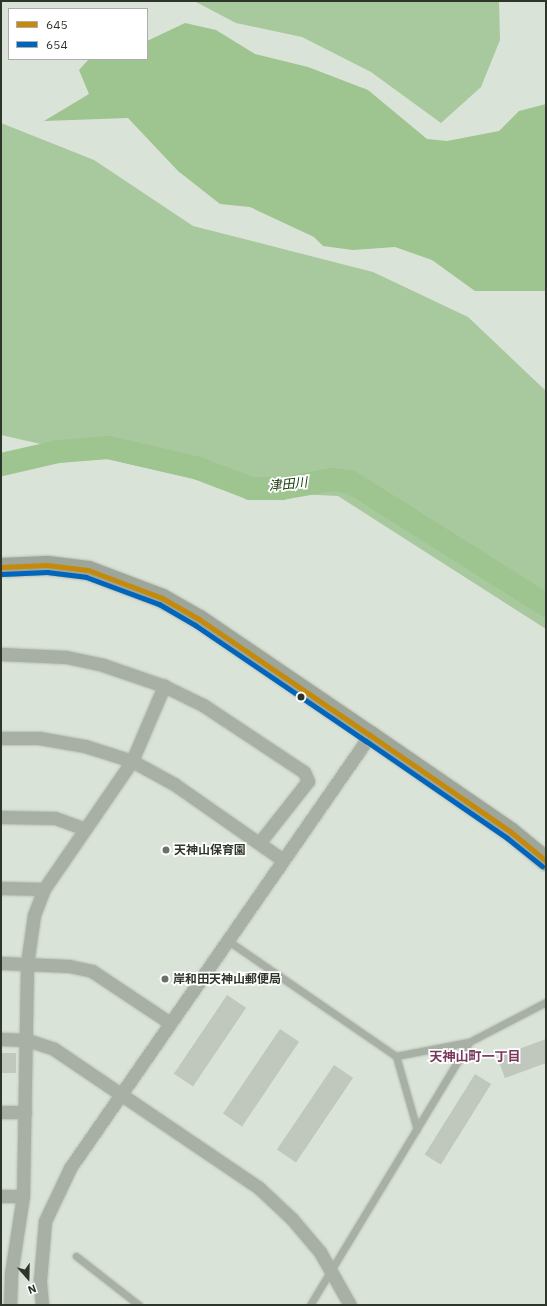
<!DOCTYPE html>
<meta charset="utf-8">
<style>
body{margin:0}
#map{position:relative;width:547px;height:1306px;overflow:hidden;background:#dae3d7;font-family:"IBM Plex Sans","Noto Sans JP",sans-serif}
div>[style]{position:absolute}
.forest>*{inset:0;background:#a8c89d}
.water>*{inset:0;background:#9ec490}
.river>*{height:23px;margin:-11.5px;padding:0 11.5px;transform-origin:11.5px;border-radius:11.5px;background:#9ec490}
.building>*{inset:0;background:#c0c8bd;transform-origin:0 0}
.roads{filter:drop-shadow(0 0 1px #b8bfb5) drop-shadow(0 0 1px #b8bfb5)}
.lane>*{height:7px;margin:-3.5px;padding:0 3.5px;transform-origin:3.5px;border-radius:3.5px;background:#a8b0a5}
.street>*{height:13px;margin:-6.5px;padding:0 6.5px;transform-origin:6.5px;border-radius:6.5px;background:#a8b0a5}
.secondary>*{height:19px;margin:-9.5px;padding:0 9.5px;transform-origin:9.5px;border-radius:9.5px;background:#9da699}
.bus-1>*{height:5px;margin:-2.5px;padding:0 2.5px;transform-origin:2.5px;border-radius:2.5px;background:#c58a0b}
.bus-2>*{height:5px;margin:-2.5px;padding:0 2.5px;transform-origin:2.5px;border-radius:2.5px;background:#0065bd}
.dots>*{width:11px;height:11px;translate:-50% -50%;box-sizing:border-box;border:2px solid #fff;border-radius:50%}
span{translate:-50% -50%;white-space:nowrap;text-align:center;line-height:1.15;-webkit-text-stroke:3.5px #fff;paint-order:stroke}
.poi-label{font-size:12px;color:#2e352b;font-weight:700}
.left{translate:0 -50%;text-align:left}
.water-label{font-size:13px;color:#153706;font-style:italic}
.neighbourhood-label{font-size:13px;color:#79385b;font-weight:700}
.frame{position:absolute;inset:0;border:2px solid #2e352b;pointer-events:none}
.legend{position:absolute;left:8px;top:8px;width:140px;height:52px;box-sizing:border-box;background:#fff;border:1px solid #abaeaa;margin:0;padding:5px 7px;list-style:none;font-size:12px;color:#2e352b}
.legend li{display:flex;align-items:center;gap:8px;height:20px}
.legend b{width:20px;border:1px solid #abaeaa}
.north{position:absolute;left:8px;top:1258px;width:40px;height:40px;-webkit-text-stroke:3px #fff;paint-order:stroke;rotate:160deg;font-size:11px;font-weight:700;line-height:16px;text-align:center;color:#2e352b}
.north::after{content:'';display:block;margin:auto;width:14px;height:18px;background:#2e352b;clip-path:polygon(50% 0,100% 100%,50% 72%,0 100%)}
</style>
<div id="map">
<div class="forest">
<div style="clip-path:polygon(194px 1px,499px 1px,500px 40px,481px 87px,441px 123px,371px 72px,302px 37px,236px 23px)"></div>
<div style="clip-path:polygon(1px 123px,94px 160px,193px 226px,373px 272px,468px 317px,546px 391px,546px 629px,338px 496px,253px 492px,1px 435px)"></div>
</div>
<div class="water">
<div style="clip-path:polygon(185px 23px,216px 30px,255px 54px,308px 67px,368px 90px,427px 139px,447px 141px,499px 131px,519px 111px,546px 104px,546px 291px,475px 291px,432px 260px,395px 247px,353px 250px,323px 246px,314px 237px,250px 207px,220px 204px,178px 171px,128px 118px,44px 121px,89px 94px,79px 70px,89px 59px,147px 59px,147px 41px)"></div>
</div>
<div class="river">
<div style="left:1px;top:464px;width:58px;rotate:-12.8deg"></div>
<div style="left:58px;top:451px;width:50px;rotate:-4.6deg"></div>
<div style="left:108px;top:447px;width:92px;rotate:13.1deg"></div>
<div style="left:198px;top:468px;width:56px;rotate:21deg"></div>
<div style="left:250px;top:488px;width:31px"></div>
<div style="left:281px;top:488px;width:52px;rotate:-10deg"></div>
<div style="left:332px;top:479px;width:19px;rotate:9deg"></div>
<div style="left:351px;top:482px;width:231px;rotate:32.2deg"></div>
</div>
<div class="building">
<div style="left:227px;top:995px;width:23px;height:95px;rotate:34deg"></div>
<div style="left:280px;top:1029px;width:23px;height:102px;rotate:34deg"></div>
<div style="clip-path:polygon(546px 1039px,546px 1063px,505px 1078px,497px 1057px)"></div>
<div style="left:1px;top:1053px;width:15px;height:20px"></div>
<div style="left:334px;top:1065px;width:23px;height:102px;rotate:34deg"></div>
<div style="left:475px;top:1074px;width:19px;height:95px;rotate:32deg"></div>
</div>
<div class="roads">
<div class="lane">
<div style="left:227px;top:940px;width:205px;rotate:34.5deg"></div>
<div style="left:396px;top:1056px;width:74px;rotate:-10.9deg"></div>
<div style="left:469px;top:1042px;width:87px;rotate:-27.5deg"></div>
<div style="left:396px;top:1056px;width:76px;rotate:74deg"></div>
<div style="left:76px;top:1256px;width:80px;rotate:37.9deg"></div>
<div style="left:310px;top:1305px;width:307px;rotate:-58.8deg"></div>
</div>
<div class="street">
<div style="left:1px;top:654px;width:65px;rotate:2.6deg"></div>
<div style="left:66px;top:657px;width:38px;rotate:12deg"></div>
<div style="left:103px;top:665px;width:65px;rotate:19deg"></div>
<div style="left:164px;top:686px;width:43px;rotate:26deg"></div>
<div style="left:203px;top:705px;width:121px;rotate:33.6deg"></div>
<div style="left:304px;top:772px;width:10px;rotate:66deg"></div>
<div style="left:308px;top:781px;width:78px;rotate:128.2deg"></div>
<div style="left:1px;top:738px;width:38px"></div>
<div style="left:39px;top:738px;width:47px;rotate:9.9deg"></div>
<div style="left:85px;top:746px;width:49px;rotate:17.7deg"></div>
<div style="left:132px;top:761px;width:48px;rotate:28.7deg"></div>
<div style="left:174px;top:784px;width:133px;rotate:34.9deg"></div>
<div style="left:1px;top:817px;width:54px;rotate:1.1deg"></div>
<div style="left:55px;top:818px;width:32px;rotate:20deg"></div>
<div style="left:1px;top:888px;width:43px;rotate:1.3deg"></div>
<div style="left:1px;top:963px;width:68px;rotate:2.5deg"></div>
<div style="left:69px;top:966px;width:24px;rotate:12deg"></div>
<div style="left:92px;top:971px;width:94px;rotate:33.7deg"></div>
<div style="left:1px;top:1039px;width:26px;rotate:2deg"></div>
<div style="left:27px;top:1040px;width:28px;rotate:18deg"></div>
<div style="left:54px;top:1049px;width:248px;rotate:34.1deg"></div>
<div style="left:259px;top:1188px;width:45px;rotate:43.2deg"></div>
<div style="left:292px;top:1219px;width:43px;rotate:49.7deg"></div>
<div style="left:320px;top:1252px;width:61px;rotate:60.5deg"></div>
<div style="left:1px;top:1112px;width:24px"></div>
<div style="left:1px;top:1196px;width:22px"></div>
<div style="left:10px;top:1305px;width:31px;rotate:-88deg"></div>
<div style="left:11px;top:1274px;width:79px;rotate:-81.3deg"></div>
<div style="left:23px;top:1196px;width:232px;rotate:-89deg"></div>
<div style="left:27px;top:964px;width:49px;rotate:-81.9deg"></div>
<div style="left:34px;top:915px;width:28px;rotate:-69deg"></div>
<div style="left:44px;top:889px;width:155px;rotate:-55.5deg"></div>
<div style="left:132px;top:761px;width:82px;rotate:-66.9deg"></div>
<div style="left:42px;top:1305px;width:25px;rotate:-95deg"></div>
<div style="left:40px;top:1280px;width:59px;rotate:-85.2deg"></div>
<div style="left:45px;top:1221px;width:59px;rotate:-64.7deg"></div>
<div style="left:70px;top:1168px;width:527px;rotate:-55.28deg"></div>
</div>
<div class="secondary">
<div style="left:1px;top:567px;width:46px;rotate:-2.5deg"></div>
<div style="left:47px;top:565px;width:41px;rotate:7deg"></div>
<div style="left:88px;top:570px;width:79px;rotate:20.7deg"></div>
<div style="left:162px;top:598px;width:43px;rotate:29.6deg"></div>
<div style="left:199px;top:619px;width:207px;rotate:34.2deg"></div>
<div style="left:370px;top:735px;width:171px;rotate:34.5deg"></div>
<div style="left:511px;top:832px;width:45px;rotate:39.6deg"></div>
</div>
</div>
<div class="bus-1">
<div style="left:1px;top:567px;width:46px;rotate:-2.5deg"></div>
<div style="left:47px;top:565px;width:41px;rotate:7deg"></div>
<div style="left:88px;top:570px;width:79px;rotate:20.7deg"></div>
<div style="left:162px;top:598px;width:43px;rotate:29.6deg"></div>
<div style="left:199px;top:619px;width:207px;rotate:34.2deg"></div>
<div style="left:370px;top:735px;width:171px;rotate:34.5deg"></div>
<div style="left:511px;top:832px;width:45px;rotate:39.6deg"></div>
</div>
<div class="bus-2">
<div style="left:1px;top:574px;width:46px;rotate:-2.5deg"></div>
<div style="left:47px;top:572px;width:39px;rotate:7deg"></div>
<div style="left:86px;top:577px;width:78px;rotate:20.3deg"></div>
<div style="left:159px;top:604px;width:42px;rotate:30.3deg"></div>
<div style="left:195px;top:625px;width:207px;rotate:34.2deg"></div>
<div style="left:366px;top:741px;width:171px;rotate:34.5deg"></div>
<div style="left:507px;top:838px;width:45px;rotate:38.7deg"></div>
</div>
<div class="dots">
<div style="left:301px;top:697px;background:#2e352b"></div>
<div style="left:166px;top:850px;background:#6a7267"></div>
<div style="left:165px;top:979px;background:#6a7267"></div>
</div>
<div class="poi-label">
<span class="left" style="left:174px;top:850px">天神山保育園</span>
<span class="left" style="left:173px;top:979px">岸和田天神山郵便局</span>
</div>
<div class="water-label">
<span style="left:288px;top:485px;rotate:-6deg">津田川</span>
</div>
<div class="neighbourhood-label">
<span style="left:475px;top:1057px">天神山町一丁目</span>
</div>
<div class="frame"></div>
<ul class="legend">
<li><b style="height:5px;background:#c58a0b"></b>645</li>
<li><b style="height:5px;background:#0065bd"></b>654</li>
</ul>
<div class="north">N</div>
</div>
